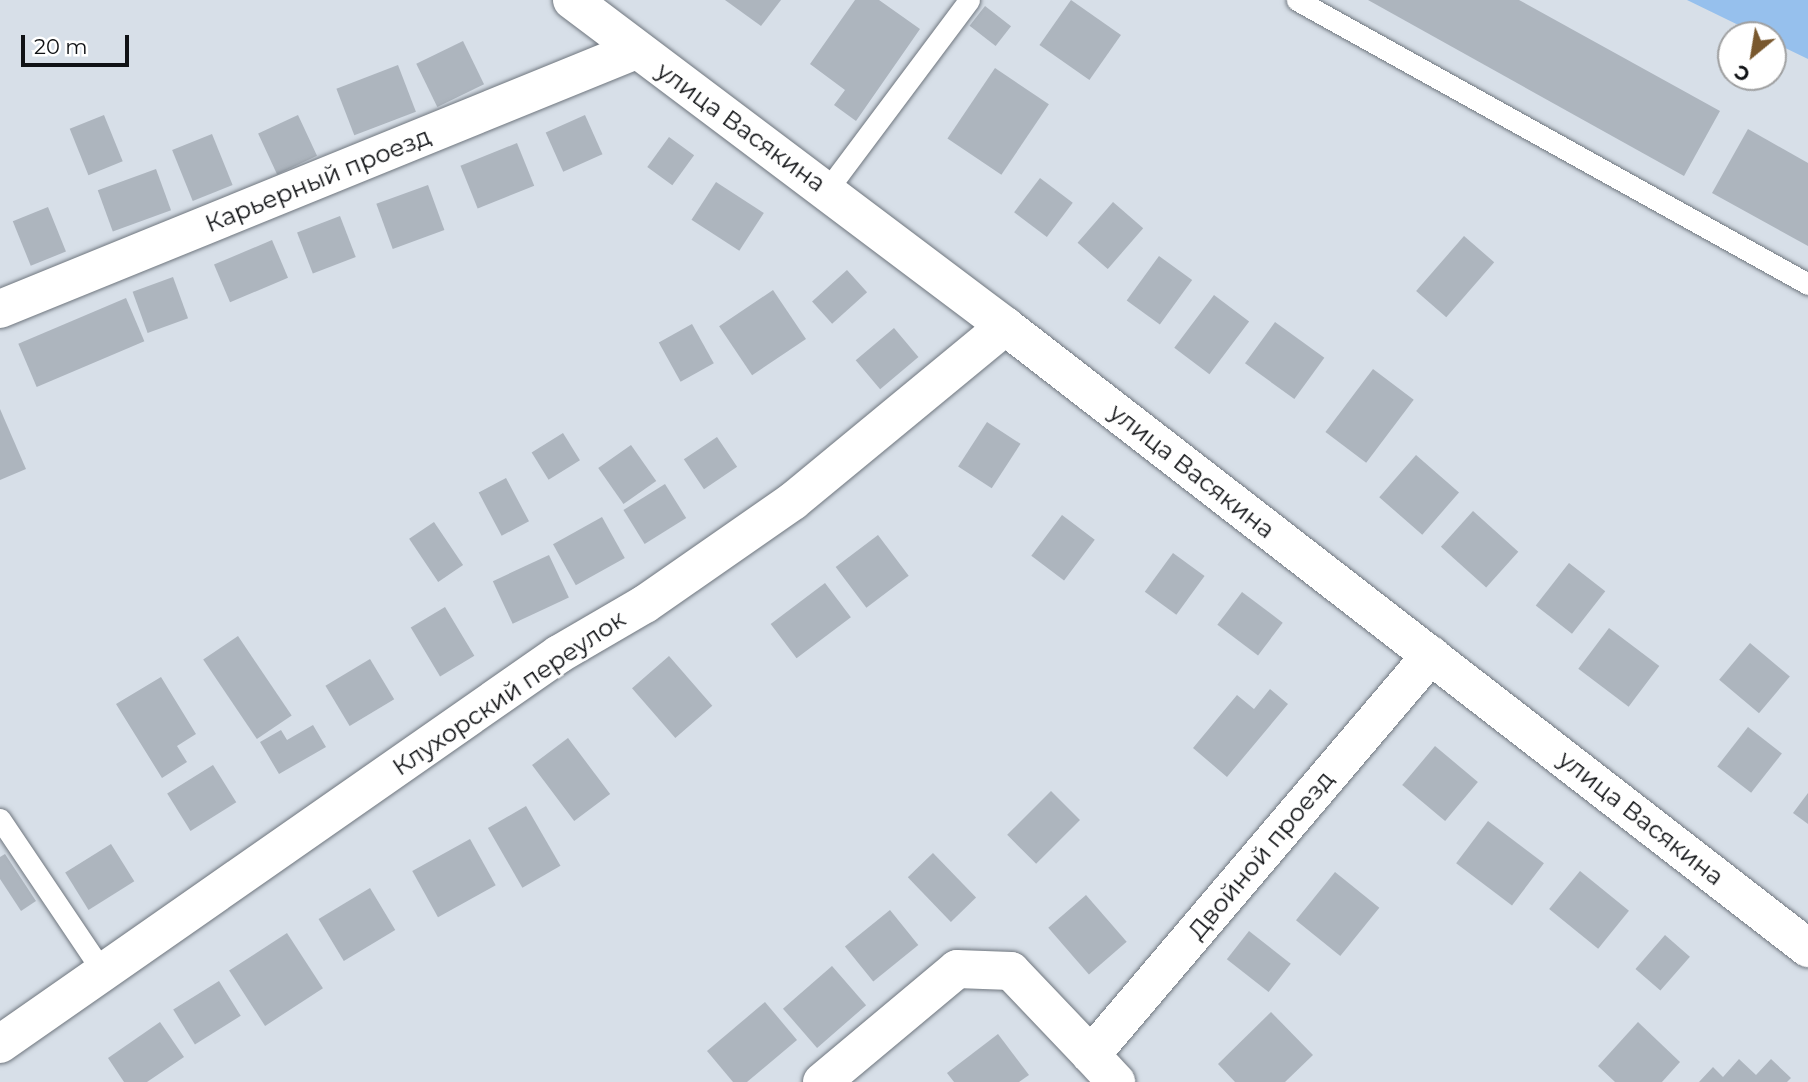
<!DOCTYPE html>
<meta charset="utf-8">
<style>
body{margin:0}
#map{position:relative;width:1808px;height:1082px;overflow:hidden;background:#d7dfe8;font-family:Montserrat,sans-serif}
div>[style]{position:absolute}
.green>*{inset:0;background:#96c0ed}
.building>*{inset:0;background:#adb5be;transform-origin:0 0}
.roads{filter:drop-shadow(0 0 2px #6f767e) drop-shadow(0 0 2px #6f767e)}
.service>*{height:21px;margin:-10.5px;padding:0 10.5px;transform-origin:10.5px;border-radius:10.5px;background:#fff}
.minor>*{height:38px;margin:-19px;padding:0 19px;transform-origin:19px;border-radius:19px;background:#fff}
span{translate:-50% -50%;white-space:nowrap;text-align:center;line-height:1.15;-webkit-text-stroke:5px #fff;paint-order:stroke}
.street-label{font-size:24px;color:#101215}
.north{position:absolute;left:1717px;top:21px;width:70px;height:70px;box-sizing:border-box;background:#fff;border:2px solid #9fa0a1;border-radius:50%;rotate:210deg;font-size:19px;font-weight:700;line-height:28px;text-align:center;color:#101215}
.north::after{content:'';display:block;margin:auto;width:24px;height:32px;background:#79582e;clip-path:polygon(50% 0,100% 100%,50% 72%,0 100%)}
.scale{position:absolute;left:21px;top:35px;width:108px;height:32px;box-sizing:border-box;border:4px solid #101215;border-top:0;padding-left:9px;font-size:21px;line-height:24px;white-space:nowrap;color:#101215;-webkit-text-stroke:5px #fff;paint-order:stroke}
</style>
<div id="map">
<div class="green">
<div style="clip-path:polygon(1687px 0,1808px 0,1808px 59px,1773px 42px,1773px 35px,1759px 35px)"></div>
</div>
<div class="building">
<div style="clip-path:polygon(725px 0,781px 0,761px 26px)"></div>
<div style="clip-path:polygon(855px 0,879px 0,920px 29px,856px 121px,834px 105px,845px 90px,810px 64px)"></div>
<div style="left:1071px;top:0;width:61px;height:55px;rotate:35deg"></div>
<div style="clip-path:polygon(1368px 0,1519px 0,1720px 111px,1684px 176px)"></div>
<div style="left:985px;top:6px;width:33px;height:25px;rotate:38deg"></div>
<div style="left:463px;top:41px;width:48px;height:52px;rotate:64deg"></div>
<div style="left:398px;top:65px;width:50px;height:66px;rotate:69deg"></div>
<div style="left:995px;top:68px;width:65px;height:85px;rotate:34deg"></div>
<div style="left:104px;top:115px;width:50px;height:37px;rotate:68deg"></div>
<div style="left:298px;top:115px;width:45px;height:44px;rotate:65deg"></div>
<div style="left:585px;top:115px;width:43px;height:43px;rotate:66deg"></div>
<div style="clip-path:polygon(1748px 129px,1808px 163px,1808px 246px,1712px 193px)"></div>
<div style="left:212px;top:134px;width:55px;height:43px;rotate:68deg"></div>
<div style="left:669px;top:137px;width:31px;height:37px;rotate:36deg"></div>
<div style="left:517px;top:143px;width:46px;height:61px;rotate:68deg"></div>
<div style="left:156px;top:169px;width:44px;height:62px;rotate:70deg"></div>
<div style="left:1040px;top:178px;width:41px;height:43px;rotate:37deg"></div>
<div style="left:716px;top:182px;width:57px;height:45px;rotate:33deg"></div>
<div style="left:428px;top:185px;width:48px;height:55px;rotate:70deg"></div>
<div style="left:1113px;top:202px;width:40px;height:54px;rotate:41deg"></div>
<div style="left:48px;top:207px;width:48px;height:38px;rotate:68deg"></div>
<div style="left:340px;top:216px;width:44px;height:46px;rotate:69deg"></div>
<div style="left:1464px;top:236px;width:40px;height:73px;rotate:41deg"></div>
<div style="left:272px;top:240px;width:41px;height:63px;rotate:67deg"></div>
<div style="left:1159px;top:256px;width:41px;height:55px;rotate:36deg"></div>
<div style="left:847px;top:270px;width:30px;height:47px;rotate:48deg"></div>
<div style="left:173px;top:277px;width:44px;height:43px;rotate:70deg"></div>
<div style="left:773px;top:290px;width:59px;height:65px;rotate:56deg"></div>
<div style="left:1214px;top:295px;width:44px;height:66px;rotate:37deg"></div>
<div style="left:126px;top:298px;width:47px;height:117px;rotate:67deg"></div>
<div style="left:1275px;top:322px;width:61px;height:51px;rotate:36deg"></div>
<div style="left:692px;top:324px;width:45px;height:38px;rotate:61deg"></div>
<div style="left:894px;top:328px;width:38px;height:50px;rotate:50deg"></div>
<div style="left:1373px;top:369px;width:51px;height:79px;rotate:37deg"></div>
<div style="clip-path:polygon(0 409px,26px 469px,0 480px)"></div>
<div style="left:987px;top:422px;width:40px;height:53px;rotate:33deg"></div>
<div style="left:563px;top:433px;width:32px;height:37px;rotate:58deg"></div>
<div style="left:717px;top:437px;width:36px;height:40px;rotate:56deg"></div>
<div style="left:631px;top:445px;width:44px;height:40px;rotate:55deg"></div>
<div style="left:1416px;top:455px;width:57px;height:56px;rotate:41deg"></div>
<div style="left:506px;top:478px;width:49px;height:31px;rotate:62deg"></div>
<div style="left:665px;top:484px;width:40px;height:49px;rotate:58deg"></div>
<div style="left:1473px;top:511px;width:61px;height:48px;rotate:42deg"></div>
<div style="left:1062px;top:515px;width:41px;height:51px;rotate:37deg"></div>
<div style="left:602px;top:517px;width:47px;height:56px;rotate:61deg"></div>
<div style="left:434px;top:522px;width:52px;height:30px;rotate:56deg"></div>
<div style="left:878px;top:535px;width:51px;height:53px;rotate:53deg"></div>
<div style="left:1173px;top:553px;width:39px;height:48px;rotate:36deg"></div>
<div style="left:549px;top:555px;width:47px;height:62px;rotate:65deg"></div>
<div style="left:1569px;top:563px;width:46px;height:54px;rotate:38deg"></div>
<div style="left:825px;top:583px;width:43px;height:68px;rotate:53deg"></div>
<div style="left:1242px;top:592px;width:51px;height:41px;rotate:37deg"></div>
<div style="left:445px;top:607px;width:57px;height:40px;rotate:59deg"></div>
<div style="left:1609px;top:628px;width:63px;height:51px;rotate:37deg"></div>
<div style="left:238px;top:636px;width:96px;height:42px;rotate:56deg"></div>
<div style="left:1750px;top:643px;width:52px;height:48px;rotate:40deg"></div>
<div style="left:669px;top:656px;width:66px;height:49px;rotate:49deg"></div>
<div style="left:370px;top:659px;width:47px;height:52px;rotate:59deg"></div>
<div style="clip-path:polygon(161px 677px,196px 734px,177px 746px,187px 762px,162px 778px,116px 704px)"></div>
<div style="clip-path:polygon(1270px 689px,1288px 704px,1227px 777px,1193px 748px,1237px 695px,1254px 709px)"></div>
<div style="clip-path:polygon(313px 725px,326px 747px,279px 774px,260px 742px,281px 730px,287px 740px)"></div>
<div style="left:1748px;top:727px;width:43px;height:50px;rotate:38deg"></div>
<div style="left:568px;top:738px;width:70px;height:45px;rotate:53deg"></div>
<div style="left:1435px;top:746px;width:56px;height:51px;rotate:40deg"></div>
<div style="left:213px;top:765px;width:44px;height:54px;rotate:58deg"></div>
<div style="left:1051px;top:791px;width:41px;height:62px;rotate:45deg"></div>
<div style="clip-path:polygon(1808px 793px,1808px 824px,1793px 813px)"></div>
<div style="left:526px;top:806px;width:69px;height:44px;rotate:60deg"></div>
<div style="left:1488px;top:821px;width:70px;height:53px;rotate:37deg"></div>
<div style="left:470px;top:839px;width:53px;height:66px;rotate:61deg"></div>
<div style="left:111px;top:844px;width:44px;height:54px;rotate:58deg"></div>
<div style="left:933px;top:853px;width:62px;height:35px;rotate:46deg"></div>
<div style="clip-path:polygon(5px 854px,36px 901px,21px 911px,0 879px,0 857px)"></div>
<div style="left:1580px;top:871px;width:63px;height:49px;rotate:39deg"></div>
<div style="left:1335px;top:872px;width:57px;height:62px;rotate:39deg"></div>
<div style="left:370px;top:888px;width:49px;height:60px;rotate:59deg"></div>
<div style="left:1086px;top:895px;width:62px;height:50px;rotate:49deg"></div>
<div style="left:890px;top:910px;width:45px;height:58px;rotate:51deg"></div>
<div style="left:1249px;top:931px;width:53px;height:36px;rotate:38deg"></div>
<div style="left:287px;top:933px;width:66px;height:69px;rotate:57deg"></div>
<div style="left:1665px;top:935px;width:33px;height:45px;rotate:41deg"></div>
<div style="left:832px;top:966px;width:52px;height:65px;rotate:49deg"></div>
<div style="left:219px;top:981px;width:41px;height:54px;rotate:58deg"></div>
<div style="clip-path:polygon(765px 1002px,797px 1040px,747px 1082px,733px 1082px,707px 1051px)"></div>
<div style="clip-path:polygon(1271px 1012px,1313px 1055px,1285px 1082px,1235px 1082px,1218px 1064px)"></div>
<div style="clip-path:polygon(160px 1022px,184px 1057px,147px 1082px,124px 1082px,108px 1058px)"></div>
<div style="clip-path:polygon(1638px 1022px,1680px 1062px,1662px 1082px,1615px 1082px,1598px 1066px)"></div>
<div style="clip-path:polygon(998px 1034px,1029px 1075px,1019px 1082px,954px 1082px,947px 1073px)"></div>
<div style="clip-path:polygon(1739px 1059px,1756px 1075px,1771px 1059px,1791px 1078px,1787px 1082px,1699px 1082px,1713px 1067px,1723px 1077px)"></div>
</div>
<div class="roads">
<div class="service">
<div style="left:1297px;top:0;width:585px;rotate:29.06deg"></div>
<div style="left:827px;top:190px;width:237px;rotate:-53.2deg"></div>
<div style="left:0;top:819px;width:184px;rotate:56.1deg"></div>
</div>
<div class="minor">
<div style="left:572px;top:0;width:542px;rotate:36.98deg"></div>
<div style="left:1005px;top:326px;width:1016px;rotate:37.76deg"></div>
<div style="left:0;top:309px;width:687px;rotate:-22.16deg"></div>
<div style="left:0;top:1044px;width:682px;rotate:-34.9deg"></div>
<div style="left:559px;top:654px;width:99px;rotate:-30.2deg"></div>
<div style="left:645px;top:604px;width:180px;rotate:-34.8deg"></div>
<div style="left:793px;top:501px;width:275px;rotate:-39.5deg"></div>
<div style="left:1091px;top:1055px;width:37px;rotate:47deg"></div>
<div style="left:822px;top:1082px;width:176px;rotate:-39.9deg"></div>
<div style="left:957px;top:969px;width:54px;rotate:2.1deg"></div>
<div style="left:1011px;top:971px;width:116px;rotate:46.4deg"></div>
<div style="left:1091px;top:1055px;width:525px;rotate:-49.64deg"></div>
</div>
</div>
<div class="street-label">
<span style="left:741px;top:127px;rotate:36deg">улица Васякина</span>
<span style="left:318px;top:180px;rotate:-22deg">Карьерный проезд</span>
<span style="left:1192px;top:471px;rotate:38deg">улица Васякина</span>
<span style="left:509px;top:693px;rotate:-34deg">Клухорский переулок</span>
<span style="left:1641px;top:818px;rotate:38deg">улица Васякина</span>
<span style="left:1261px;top:855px;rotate:-50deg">Двойной проезд</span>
</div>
<div class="north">С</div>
<div class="scale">20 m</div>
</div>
